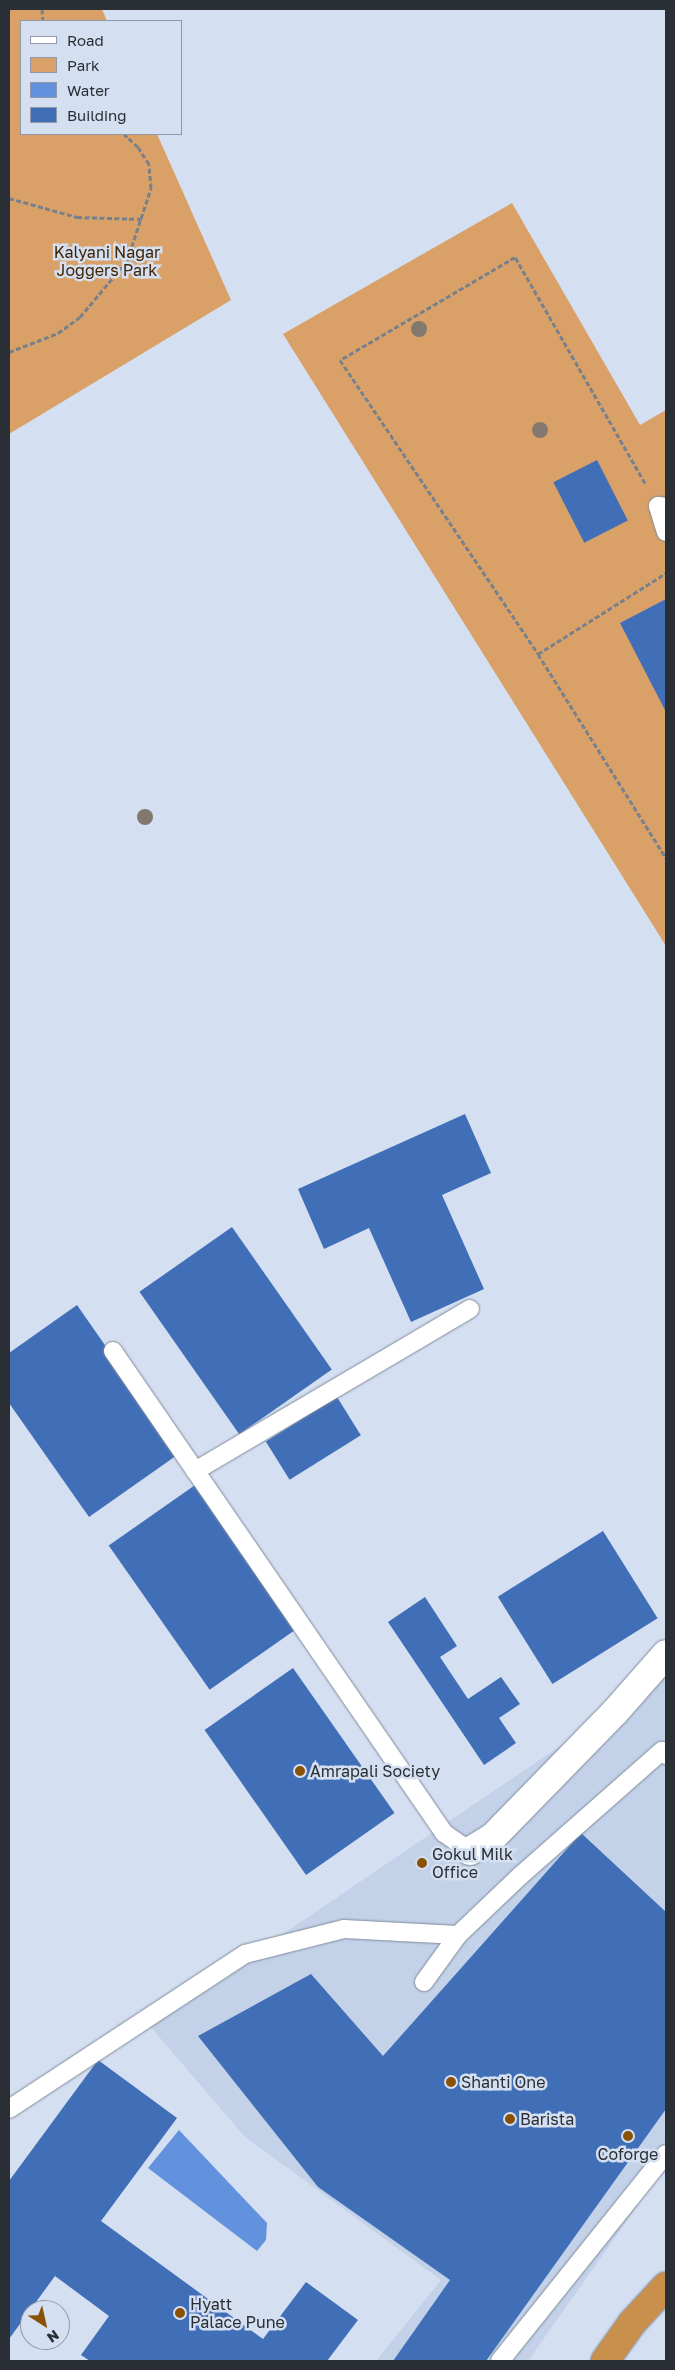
<!DOCTYPE html>
<style>
body{margin:0}
#map{position:relative;width:675px;height:2370px;overflow:hidden;background:#d4dff1;font-family:"Golos Text",sans-serif}
div>[style]{position:absolute}
.built>*{inset:0;background:#c3d2e9}
.green>*{inset:0;background:#d9a168}
.water>*{inset:0;background:#6292de}
.building>*{inset:0;background:#406fb8;transform-origin:0 0}
.path>*{height:3px;margin-top:-1.5px;transform-origin:0;background:repeating-linear-gradient(90deg,#78808b 0 5px,transparent 0 7.5px)}
.roads{filter:drop-shadow(0 0 1px #818c9c) drop-shadow(0 0 1px #818c9c)}
.service>*{height:18px;margin:-9px;padding:0 9px;transform-origin:9px;border-radius:9px;background:#fff}
.minor>*{height:28px;margin:-14px;padding:0 14px;transform-origin:14px;border-radius:14px;background:#fff}
.trunk>*{height:28px;margin:-14px;padding:0 14px;transform-origin:14px;border-radius:14px;background:#c8904c}
.trees>*{width:16px;height:16px;margin:-8px;border-radius:50%;background:#83786e}
.dots>*{width:14px;height:14px;translate:-50% -50%;box-sizing:border-box;border:2px solid #d4dff1;border-radius:50%}
span{translate:-50% -50%;white-space:nowrap;text-align:center;line-height:1.15;-webkit-text-stroke:5px #d4dff1;paint-order:stroke}
.park-label{font-size:16px;color:#402403}
.poi-label{font-size:16px;color:#2a2f35}
.left{translate:0 -50%;text-align:left}
.frame{position:absolute;inset:0;border:10px solid #2a2f35;pointer-events:none}
.legend{position:absolute;left:20px;top:20px;width:162px;height:115px;box-sizing:border-box;background:#d4dff1;border:1px solid #9099a6;margin:0;padding:6px 9px;list-style:none;font-size:15px;color:#2a2f35}
.legend li{display:flex;align-items:center;gap:10px;height:25px}
.legend b{width:25px;border:1px solid #9099a6}
.north{position:absolute;left:20px;top:2300px;width:50px;height:50px;box-sizing:border-box;background:#d4dff1;border:1px solid #9099a6;border-radius:50%;rotate:145deg;font-size:14px;font-weight:700;line-height:20px;text-align:center;color:#2a2f35}
.north::after{content:'';display:block;margin:auto;width:18px;height:22px;background:#895104;clip-path:polygon(50% 0,100% 100%,50% 72%,0 100%)}
</style>
<div id="map">
<div class="built">
<div style="clip-path:polygon(666px 1674px,666px 2165px,528px 2361px,376px 2361px,441px 2280px,245px 2137px,149px 2025px)"></div>
</div>
<div class="green">
<div style="clip-path:polygon(9px 9px,102px 9px,107px 21px,21px 21px,21px 134px,157px 134px,231px 300px,9px 434px)"></div>
<div style="clip-path:polygon(512px 203px,640px 425px,666px 410px,666px 946px,283px 334px)"></div>
</div>
<div class="water">
<div style="clip-path:polygon(179px 2130px,267px 2223px,266px 2240px,257px 2251px,148px 2168px)"></div>
</div>
<div class="building">
<div style="left:597px;top:460px;width:68px;height:49px;rotate:63deg"></div>
<div style="clip-path:polygon(666px 599px,666px 712px,620px 623px)"></div>
<div style="clip-path:polygon(465px 1114px,491px 1173px,442px 1195px,484px 1289px,411px 1322px,369px 1228px,324px 1249px,298px 1189px)"></div>
<div style="left:232px;top:1227px;width:174px;height:113px;rotate:55deg"></div>
<div style="clip-path:polygon(77px 1305px,180px 1453px,89px 1517px,9px 1403px,9px 1353px)"></div>
<div style="left:337px;top:1397px;width:45px;height:84px;rotate:58deg"></div>
<div style="left:198px;top:1483px;width:176px;height:109px;rotate:55deg"></div>
<div style="left:603px;top:1531px;width:103px;height:124px;rotate:58deg"></div>
<div style="clip-path:polygon(425px 1597px,457px 1646px,440px 1657px,468px 1699px,501px 1677px,520px 1704px,499px 1718px,516px 1743px,484px 1765px,388px 1622px)"></div>
<div style="left:293px;top:1668px;width:177px;height:108px;rotate:55deg"></div>
<div style="clip-path:polygon(581px 1833px,666px 1912px,666px 2109px,486px 2361px,393px 2361px,450px 2280px,318px 2187px,198px 2036px,311px 1974px,383px 2056px)"></div>
<div style="clip-path:polygon(98px 2060px,177px 2118px,101px 2221px,263px 2339px,306px 2282px,358px 2320px,327px 2361px,90px 2361px,81px 2355px,109px 2316px,55px 2276px,9px 2339px,9px 2181px)"></div>
</div>
<div class="path">
<div style="left:42px;top:9px;width:12px;rotate:85deg"></div>
<div style="left:9px;top:198px;width:71px;rotate:15.6deg"></div>
<div style="left:77px;top:217px;width:66px;rotate:1.7deg"></div>
<div style="left:9px;top:352px;width:53px;rotate:-21.2deg"></div>
<div style="left:58px;top:333px;width:27px;rotate:-36deg"></div>
<div style="left:80px;top:317px;width:73px;rotate:-50deg"></div>
<div style="left:127px;top:261px;width:77px;rotate:-71.8deg"></div>
<div style="left:151px;top:188px;width:24px;rotate:-95deg"></div>
<div style="left:149px;top:164px;width:20px;rotate:-123deg"></div>
<div style="left:138px;top:147px;width:19px;rotate:-137deg"></div>
<div style="left:645px;top:483px;width:261px;rotate:-119.9deg"></div>
<div style="left:515px;top:257px;width:203px;rotate:149.5deg"></div>
<div style="left:340px;top:360px;width:354px;rotate:56deg"></div>
<div style="left:538px;top:654px;width:241px;rotate:57.9deg"></div>
<div style="left:538px;top:654px;width:151px;rotate:-32.3deg"></div>
</div>
<div class="roads">
<div class="service">
<div style="left:666px;top:507px;width:8px;rotate:-173deg"></div>
<div style="left:658px;top:506px;width:27px;rotate:73deg"></div>
<div style="left:113px;top:1351px;width:585px;rotate:55.52deg"></div>
<div style="left:444px;top:1833px;width:32px;rotate:35deg"></div>
<div style="left:195px;top:1471px;width:319px;rotate:-30.5deg"></div>
<div style="left:424px;top:1982px;width:58px;rotate:-54.1deg"></div>
<div style="left:9px;top:2109px;width:282px;rotate:-33.3deg"></div>
<div style="left:245px;top:1954px;width:102px;rotate:-14.2deg"></div>
<div style="left:344px;top:1929px;width:114px;rotate:3deg"></div>
<div style="left:458px;top:1935px;width:86px;rotate:-43.6deg"></div>
<div style="left:520px;top:1876px;width:189px;rotate:-41.4deg"></div>
<div style="left:662px;top:1751px;width:6px;rotate:45deg"></div>
<div style="left:500px;top:2361px;width:265px;rotate:-51.3deg"></div>
</div>
<div class="minor">
<div style="left:470px;top:1851px;width:26px;rotate:-31deg"></div>
<div style="left:492px;top:1838px;width:176px;rotate:-45.7deg"></div>
<div style="left:615px;top:1712px;width:77px;rotate:-48.7deg"></div>
</div>
<div class="trunk">
<div style="left:605px;top:2361px;width:47px;rotate:-54.6deg"></div>
<div style="left:632px;top:2323px;width:50px;rotate:-47.4deg"></div>
</div>
</div>
<div class="trees">
<div style="left:419px;top:329px"></div>
<div style="left:540px;top:430px"></div>
<div style="left:145px;top:817px"></div>
</div>
<div class="dots">
<div style="left:300px;top:1771px;background:#895104"></div>
<div style="left:422px;top:1863px;background:#895104"></div>
<div style="left:451px;top:2082px;background:#895104"></div>
<div style="left:510px;top:2119px;background:#895104"></div>
<div style="left:628px;top:2136px;background:#895104"></div>
<div style="left:180px;top:2313px;background:#895104"></div>
</div>
<div class="park-label">
<span style="left:107px;top:261px">Kalyani Nagar<br>Joggers Park</span>
</div>
<div class="poi-label">
<span class="left" style="left:310px;top:1771px">Amrapali Society</span>
<span class="left" style="left:432px;top:1863px">Gokul Milk<br>Office</span>
<span class="left" style="left:461px;top:2082px">Shanti One</span>
<span class="left" style="left:520px;top:2119px">Barista</span>
<span style="left:628px;top:2154px">Coforge</span>
<span class="left" style="left:190px;top:2313px">Hyatt<br>Palace Pune</span>
</div>
<div class="frame"></div>
<ul class="legend">
<li><b style="height:6px;background:#fff"></b>Road</li>
<li><b style="height:14px;background:#d9a168"></b>Park</li>
<li><b style="height:14px;background:#6292de"></b>Water</li>
<li><b style="height:14px;background:#406fb8"></b>Building</li>
</ul>
<div class="north">N</div>
</div>
